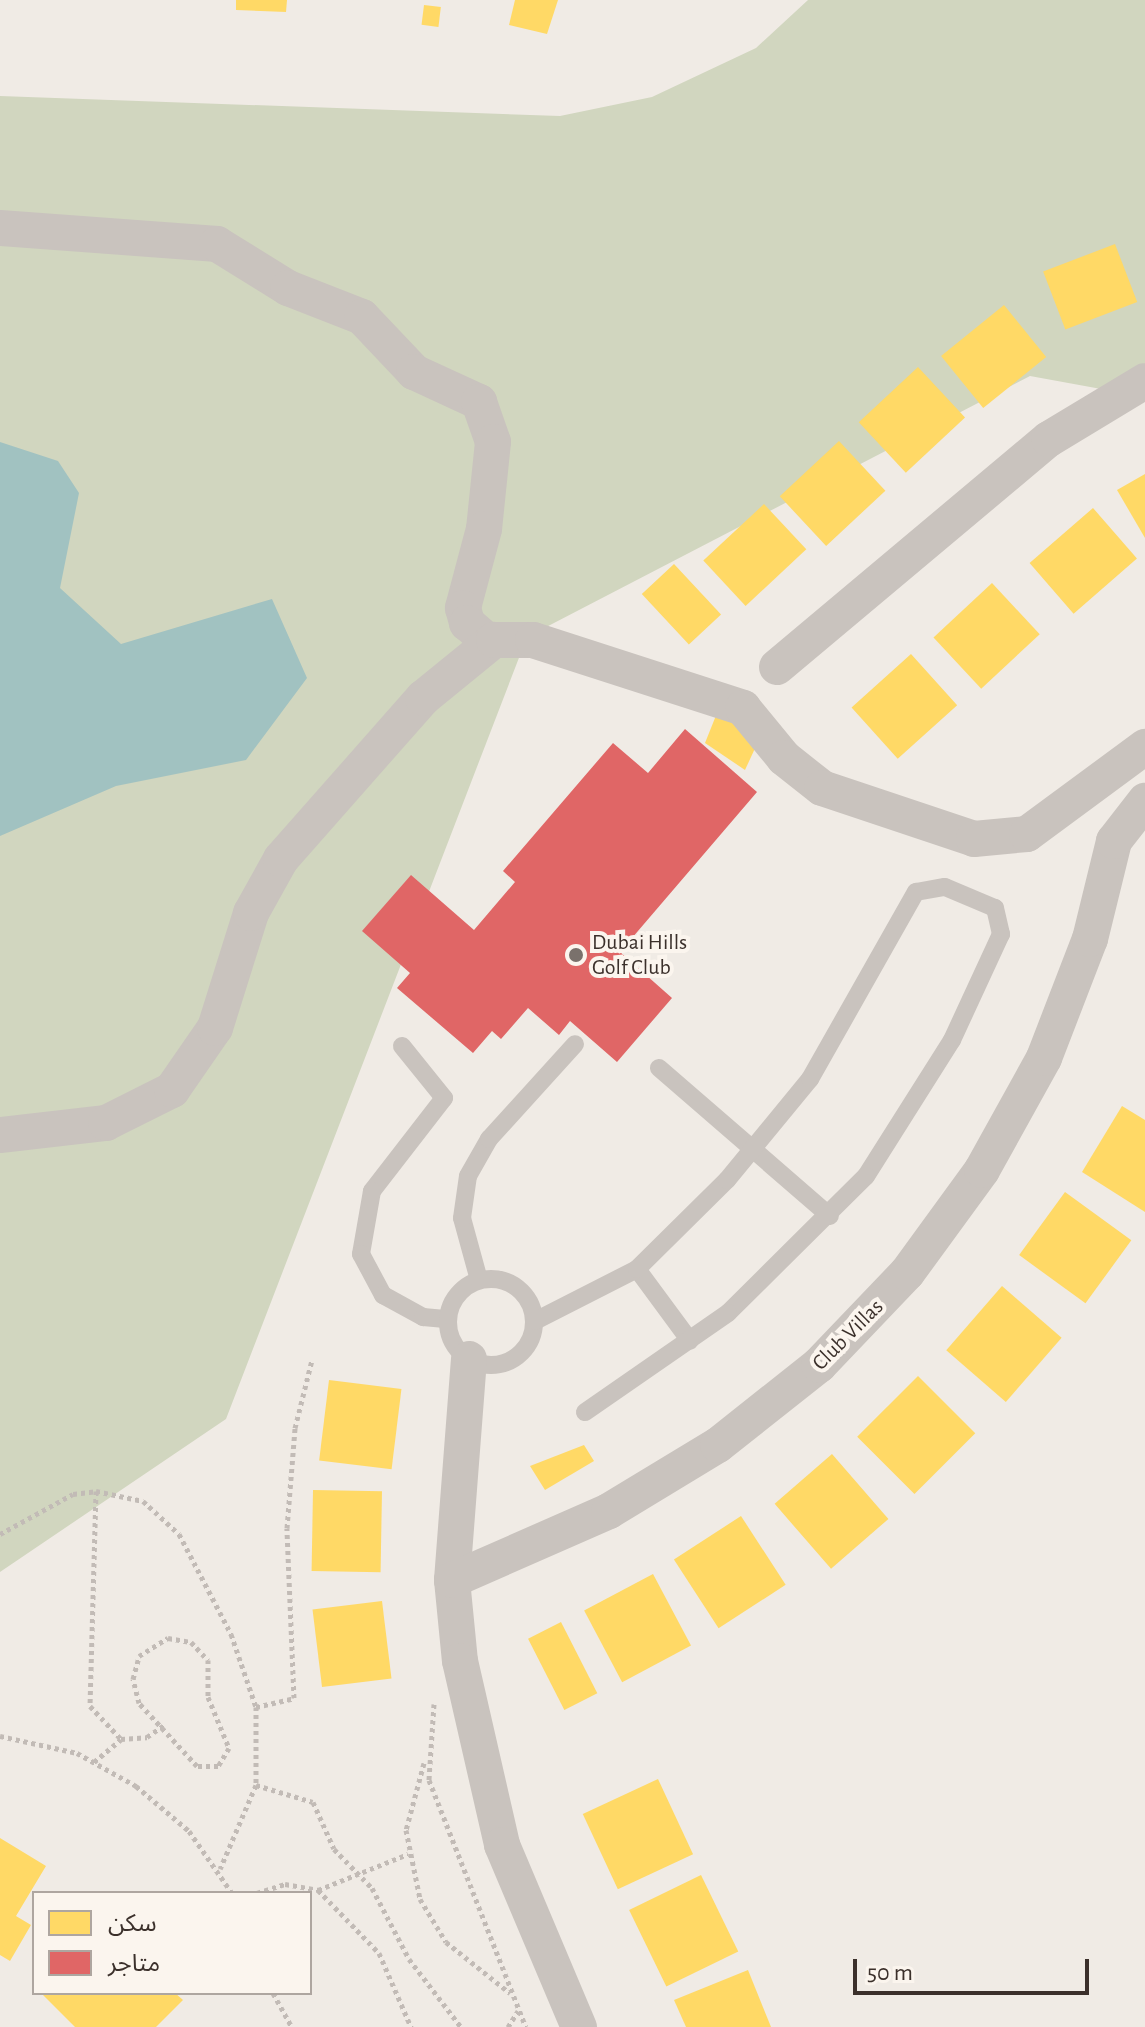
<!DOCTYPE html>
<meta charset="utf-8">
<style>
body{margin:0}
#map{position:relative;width:1145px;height:2027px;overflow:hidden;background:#f0ebe5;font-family:"Alegreya Sans","Noto Sans Arabic",sans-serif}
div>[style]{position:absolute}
.green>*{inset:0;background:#d1d6bf}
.water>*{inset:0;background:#a1c2c1}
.homes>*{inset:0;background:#ffd966;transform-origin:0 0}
.shops>*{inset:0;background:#e06666}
.path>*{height:5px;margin-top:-2.5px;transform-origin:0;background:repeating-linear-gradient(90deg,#c2bbb6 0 4px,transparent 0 8px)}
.lane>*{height:18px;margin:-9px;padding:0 9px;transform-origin:9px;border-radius:9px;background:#c9c3be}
.lane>.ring{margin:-9px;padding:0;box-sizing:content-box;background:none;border:18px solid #c9c3be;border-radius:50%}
.street>*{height:36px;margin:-18px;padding:0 18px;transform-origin:18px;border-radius:18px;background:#c9c3be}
.dots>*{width:22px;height:22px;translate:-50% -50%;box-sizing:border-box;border:4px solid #fbf5ee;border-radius:50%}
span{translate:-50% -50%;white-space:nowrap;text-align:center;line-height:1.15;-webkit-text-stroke:8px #fbf5ee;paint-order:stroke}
.poi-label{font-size:22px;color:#3b302b}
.left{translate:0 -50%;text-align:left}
.street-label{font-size:22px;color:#3b302b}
.legend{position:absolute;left:32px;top:1891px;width:280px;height:104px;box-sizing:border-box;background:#fbf5ee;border:2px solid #aea6a0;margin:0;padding:10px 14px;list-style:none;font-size:24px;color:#3b302b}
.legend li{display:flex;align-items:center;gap:16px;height:40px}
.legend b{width:40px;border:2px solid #aea6a0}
.scale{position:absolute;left:853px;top:1959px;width:236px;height:36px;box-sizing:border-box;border:4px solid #3b302b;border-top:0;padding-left:10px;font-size:24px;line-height:28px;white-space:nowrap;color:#3b302b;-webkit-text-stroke:6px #fbf5ee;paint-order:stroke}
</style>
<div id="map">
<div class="green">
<div style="clip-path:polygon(808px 0,1145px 0,1145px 397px,1030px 376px,527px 637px,226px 1419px,0 1572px,0 96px,560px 116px,652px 97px,756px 48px)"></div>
</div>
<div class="water">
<div style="clip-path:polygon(0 442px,58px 461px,79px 493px,60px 588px,121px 644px,272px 599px,307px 678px,246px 760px,116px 786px,0 836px)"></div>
</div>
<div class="homes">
<div style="clip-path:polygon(236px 0,287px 0,286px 12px,236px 10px)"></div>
<div style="clip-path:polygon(515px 0,558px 0,547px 34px,509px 25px)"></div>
<div style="left:424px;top:5px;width:17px;height:20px;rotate:7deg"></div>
<div style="left:1115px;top:244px;width:62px;height:77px;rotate:69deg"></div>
<div style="left:1004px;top:305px;width:67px;height:81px;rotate:51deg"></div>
<div style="left:918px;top:367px;width:69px;height:81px;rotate:47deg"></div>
<div style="left:839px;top:441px;width:68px;height:81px;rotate:47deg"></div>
<div style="clip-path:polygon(1145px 474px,1145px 538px,1117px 490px)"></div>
<div style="left:764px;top:504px;width:62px;height:83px;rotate:47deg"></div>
<div style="left:1093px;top:508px;width:67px;height:84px;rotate:49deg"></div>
<div style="left:674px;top:564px;width:69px;height:44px;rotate:47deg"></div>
<div style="left:992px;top:583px;width:70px;height:80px;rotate:47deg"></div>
<div style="left:911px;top:654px;width:69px;height:80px;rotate:48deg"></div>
<div style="clip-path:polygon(717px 713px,763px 731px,745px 770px,705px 743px)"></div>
<div style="clip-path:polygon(1122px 1106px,1145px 1120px,1145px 1212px,1082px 1172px)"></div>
<div style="left:1065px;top:1192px;width:82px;height:78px;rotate:36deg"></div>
<div style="left:1002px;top:1286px;width:79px;height:85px;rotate:41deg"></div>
<div style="left:918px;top:1376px;width:81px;height:86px;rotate:45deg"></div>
<div style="left:329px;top:1380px;width:73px;height:81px;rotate:7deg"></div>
<div style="clip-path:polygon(584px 1445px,594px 1461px,545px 1490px,530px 1466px)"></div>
<div style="left:832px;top:1454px;width:86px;height:76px;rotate:49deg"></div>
<div style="left:313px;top:1490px;width:69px;height:81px;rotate:1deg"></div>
<div style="left:741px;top:1516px;width:82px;height:80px;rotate:57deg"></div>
<div style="left:653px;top:1574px;width:81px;height:78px;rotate:62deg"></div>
<div style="left:382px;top:1601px;width:78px;height:70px;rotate:83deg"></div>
<div style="left:561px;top:1622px;width:80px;height:37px;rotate:63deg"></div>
<div style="left:658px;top:1779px;width:83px;height:83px;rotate:65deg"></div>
<div style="clip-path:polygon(0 1838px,46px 1866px,16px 1916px,31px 1925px,10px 1961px,0 1955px)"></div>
<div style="left:701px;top:1875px;width:85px;height:80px;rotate:64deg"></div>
<div style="clip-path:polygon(748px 1970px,771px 2027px,686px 2027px,674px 2000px)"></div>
<div style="clip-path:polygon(41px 1993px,175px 1993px,183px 2000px,156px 2027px,75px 2027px)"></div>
</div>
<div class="shops">
<div style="clip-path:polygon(685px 729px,757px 792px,620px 952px,672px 998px,617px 1062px,570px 1021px,559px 1035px,528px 1008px,501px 1039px,492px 1031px,473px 1053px,397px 988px,410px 973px,362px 931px,411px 875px,474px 930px,515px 882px,503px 871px,613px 743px,648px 773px)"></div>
</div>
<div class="path">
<div style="left:96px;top:1491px;width:215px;rotate:91.6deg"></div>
<div style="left:90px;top:1706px;width:45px;rotate:46.8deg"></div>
<div style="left:0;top:1534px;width:83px;rotate:-28.7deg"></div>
<div style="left:73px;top:1494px;width:23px;rotate:-7deg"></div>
<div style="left:96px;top:1491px;width:48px;rotate:12deg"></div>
<div style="left:143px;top:1501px;width:49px;rotate:42.5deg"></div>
<div style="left:179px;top:1534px;width:113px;rotate:62.5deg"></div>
<div style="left:231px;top:1634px;width:77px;rotate:71.1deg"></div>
<div style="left:256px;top:1707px;width:78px;rotate:90deg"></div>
<div style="left:256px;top:1785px;width:91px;rotate:113.2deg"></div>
<div style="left:168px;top:1638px;width:23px;rotate:10deg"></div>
<div style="left:191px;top:1642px;width:25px;rotate:47deg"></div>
<div style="left:208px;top:1660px;width:37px;rotate:90deg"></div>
<div style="left:208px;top:1697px;width:55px;rotate:67.6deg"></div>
<div style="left:229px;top:1748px;width:21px;rotate:121deg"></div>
<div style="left:218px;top:1766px;width:21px;rotate:180deg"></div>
<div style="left:197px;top:1766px;width:86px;rotate:-132.6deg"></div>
<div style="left:139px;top:1703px;width:25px;rotate:-104deg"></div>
<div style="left:133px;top:1679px;width:24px;rotate:-75deg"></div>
<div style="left:139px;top:1656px;width:34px;rotate:-32deg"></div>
<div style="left:434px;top:1704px;width:76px;rotate:93.8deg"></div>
<div style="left:429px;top:1780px;width:265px;rotate:68.6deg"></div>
<div style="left:256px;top:1707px;width:39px;rotate:-13deg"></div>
<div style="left:294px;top:1698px;width:170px;rotate:-92.4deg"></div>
<div style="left:287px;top:1528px;width:100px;rotate:-85.4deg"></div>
<div style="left:295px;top:1428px;width:70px;rotate:-76deg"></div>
<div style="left:0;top:1736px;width:79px;rotate:12.4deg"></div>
<div style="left:77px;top:1753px;width:68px;rotate:29.2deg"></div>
<div style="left:136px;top:1786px;width:70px;rotate:40.3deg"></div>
<div style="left:189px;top:1831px;width:75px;rotate:55.3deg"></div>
<div style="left:94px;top:1762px;width:35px;rotate:-40deg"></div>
<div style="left:121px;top:1739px;width:26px;rotate:-4deg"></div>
<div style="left:147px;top:1737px;width:21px;rotate:-35deg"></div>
<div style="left:424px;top:1763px;width:69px;rotate:105deg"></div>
<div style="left:406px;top:1830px;width:70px;rotate:78.5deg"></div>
<div style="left:420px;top:1899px;width:50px;rotate:58.8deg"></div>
<div style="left:446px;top:1942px;width:82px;rotate:38.6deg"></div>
<div style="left:256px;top:1785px;width:59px;rotate:16.6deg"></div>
<div style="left:313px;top:1802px;width:51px;rotate:65.9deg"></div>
<div style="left:334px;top:1849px;width:54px;rotate:45.7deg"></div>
<div style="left:372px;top:1888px;width:80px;rotate:62.5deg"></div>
<div style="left:409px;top:1959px;width:86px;rotate:52.6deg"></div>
<div style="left:318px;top:1890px;width:97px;rotate:-21.8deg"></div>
<div style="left:257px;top:1893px;width:29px;rotate:-18deg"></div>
<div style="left:285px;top:1884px;width:34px;rotate:10deg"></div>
<div style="left:318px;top:1890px;width:88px;rotate:45.9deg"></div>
<div style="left:379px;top:1953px;width:81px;rotate:66.6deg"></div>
<div style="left:273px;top:1993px;width:39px;rotate:61deg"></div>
<div style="left:508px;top:2027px;width:19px;rotate:-58deg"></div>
</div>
<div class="lane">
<div style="left:402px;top:1046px;width:67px;rotate:51.1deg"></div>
<div style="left:444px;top:1098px;width:118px;rotate:127.7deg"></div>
<div style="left:372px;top:1191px;width:64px;rotate:99.9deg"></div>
<div style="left:361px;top:1254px;width:47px;rotate:61.8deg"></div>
<div style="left:383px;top:1295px;width:46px;rotate:28.8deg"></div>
<div style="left:423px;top:1317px;width:25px;rotate:5deg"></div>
<div style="left:659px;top:1068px;width:226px;rotate:40.9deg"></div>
<div style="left:637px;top:1269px;width:89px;rotate:53.6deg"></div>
<div class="ring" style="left:448px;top:1279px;width:68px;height:68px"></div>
<div style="left:479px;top:1280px;width:64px;rotate:-105.3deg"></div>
<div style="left:462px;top:1218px;width:42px;rotate:-81.9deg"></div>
<div style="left:468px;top:1176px;width:43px;rotate:-60.4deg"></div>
<div style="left:489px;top:1139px;width:128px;rotate:-47.8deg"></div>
<div style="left:535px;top:1321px;width:114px;rotate:-27deg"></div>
<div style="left:637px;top:1269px;width:127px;rotate:-44.7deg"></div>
<div style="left:727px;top:1180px;width:131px;rotate:-50.6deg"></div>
<div style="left:810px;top:1079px;width:215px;rotate:-60.5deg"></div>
<div style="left:916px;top:892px;width:29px;rotate:-10deg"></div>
<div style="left:945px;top:887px;width:54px;rotate:22.8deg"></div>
<div style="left:995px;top:908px;width:27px;rotate:77deg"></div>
<div style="left:1001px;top:934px;width:117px;rotate:114.8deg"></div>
<div style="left:952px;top:1040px;width:161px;rotate:122.3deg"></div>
<div style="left:866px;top:1176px;width:194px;rotate:135.2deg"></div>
<div style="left:728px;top:1313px;width:174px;rotate:145.3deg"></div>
</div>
<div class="street">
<div style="left:0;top:228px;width:218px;rotate:4.2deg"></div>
<div style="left:217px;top:244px;width:84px;rotate:31.8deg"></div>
<div style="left:288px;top:288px;width:79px;rotate:21.4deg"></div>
<div style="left:362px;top:317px;width:76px;rotate:46.6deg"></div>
<div style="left:414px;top:372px;width:72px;rotate:24.8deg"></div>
<div style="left:479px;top:402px;width:42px;rotate:70.7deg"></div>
<div style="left:493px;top:442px;width:87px;rotate:95.9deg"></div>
<div style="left:484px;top:529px;width:82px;rotate:104.9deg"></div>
<div style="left:463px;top:608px;width:16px;rotate:75deg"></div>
<div style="left:467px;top:623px;width:29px;rotate:41deg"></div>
<div style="left:777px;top:667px;width:355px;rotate:-40deg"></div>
<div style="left:1049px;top:439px;width:112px;rotate:-31.1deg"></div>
<div style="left:0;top:1135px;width:107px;rotate:-6.5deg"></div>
<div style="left:106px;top:1123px;width:74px;rotate:-26.6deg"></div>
<div style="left:172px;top:1090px;width:75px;rotate:-55.3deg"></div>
<div style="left:215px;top:1028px;width:121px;rotate:-72.6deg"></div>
<div style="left:251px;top:913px;width:62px;rotate:-60.9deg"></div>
<div style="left:281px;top:859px;width:215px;rotate:-48.6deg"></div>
<div style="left:423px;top:698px;width:92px;rotate:-39.2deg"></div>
<div style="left:494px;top:640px;width:39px"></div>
<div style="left:533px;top:640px;width:221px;rotate:17.9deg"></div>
<div style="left:743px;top:708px;width:65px;rotate:50.6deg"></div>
<div style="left:784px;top:758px;width:48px;rotate:38.3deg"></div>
<div style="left:822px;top:788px;width:160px;rotate:18.5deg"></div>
<div style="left:974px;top:839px;width:53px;rotate:-5.4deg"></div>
<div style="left:1027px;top:834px;width:147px;rotate:-36.4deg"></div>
<div style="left:469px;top:1359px;width:222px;rotate:94.4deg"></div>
<div style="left:452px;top:1580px;width:81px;rotate:84.4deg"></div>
<div style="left:460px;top:1661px;width:189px;rotate:77.1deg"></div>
<div style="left:502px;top:1845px;width:198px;rotate:67.1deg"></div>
<div style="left:452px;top:1580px;width:171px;rotate:-23.7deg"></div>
<div style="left:609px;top:1511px;width:127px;rotate:-31.2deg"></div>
<div style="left:718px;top:1445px;width:129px;rotate:-38.4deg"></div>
<div style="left:819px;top:1365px;width:127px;rotate:-46.3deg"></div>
<div style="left:907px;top:1273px;width:127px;rotate:-53.9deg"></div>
<div style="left:982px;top:1170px;width:128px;rotate:-61deg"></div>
<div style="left:1044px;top:1058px;width:128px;rotate:-68.9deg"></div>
<div style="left:1090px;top:939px;width:101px;rotate:-76.2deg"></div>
<div style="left:1114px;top:841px;width:51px;rotate:-52.2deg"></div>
</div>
<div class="dots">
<div style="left:576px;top:955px;background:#7a716c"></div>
</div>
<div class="poi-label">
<span class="left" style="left:592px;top:955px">Dubai Hills<br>Golf Club</span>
</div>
<div class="street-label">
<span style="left:848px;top:1335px;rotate:-45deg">Club Villas</span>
</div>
<ul class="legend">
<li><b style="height:22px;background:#ffd966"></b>سكن</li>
<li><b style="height:22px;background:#e06666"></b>متاجر</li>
</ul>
<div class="scale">50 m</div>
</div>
